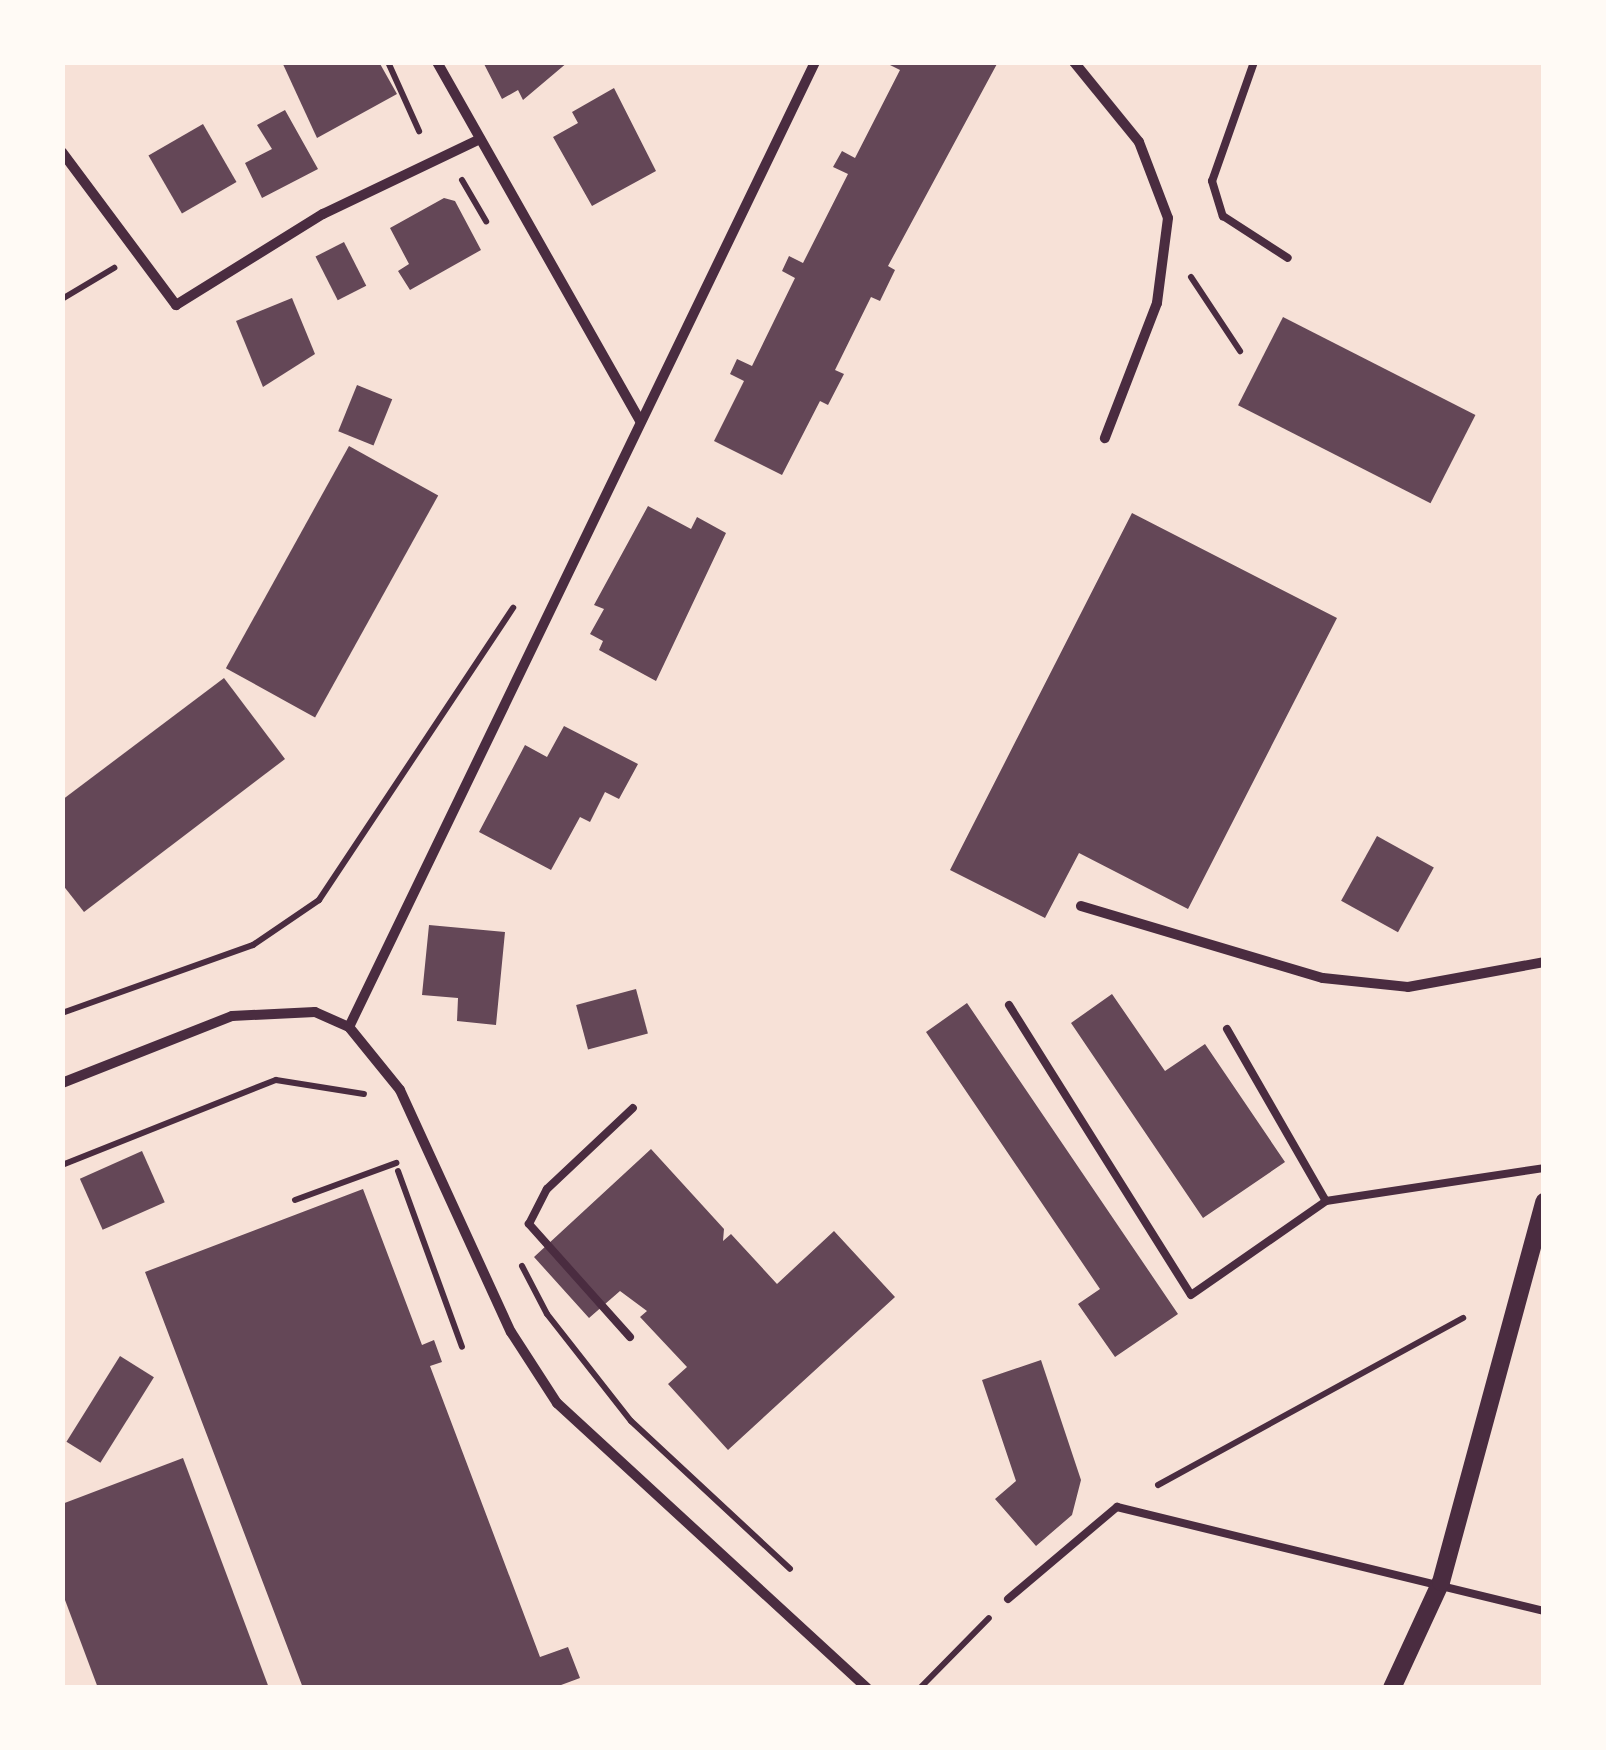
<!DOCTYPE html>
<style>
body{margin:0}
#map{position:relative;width:1606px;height:1750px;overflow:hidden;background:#f7e1d7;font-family:"Fira Sans Condensed",sans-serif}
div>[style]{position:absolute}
.building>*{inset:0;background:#644757;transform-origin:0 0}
.path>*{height:6px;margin:-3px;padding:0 3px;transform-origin:3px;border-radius:3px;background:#4a2c40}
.service>*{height:8px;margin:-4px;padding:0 4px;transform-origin:4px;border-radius:4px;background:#4a2c40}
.minor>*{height:10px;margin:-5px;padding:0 5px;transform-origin:5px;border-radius:5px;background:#4a2c40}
.tertiary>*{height:18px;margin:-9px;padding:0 9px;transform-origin:9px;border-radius:9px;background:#4a2c40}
span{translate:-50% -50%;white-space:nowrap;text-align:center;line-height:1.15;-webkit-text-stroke:10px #fffaf5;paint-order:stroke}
.frame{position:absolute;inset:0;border:65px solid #fffaf5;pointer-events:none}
</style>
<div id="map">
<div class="building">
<div style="clip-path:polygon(282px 62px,379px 62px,397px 94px,317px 138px)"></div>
<div style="clip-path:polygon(483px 62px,568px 62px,523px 100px,518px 90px,502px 99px)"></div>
<div style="clip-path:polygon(884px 62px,998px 62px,888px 266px,895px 270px,880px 301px,871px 297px,835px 370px,844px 374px,828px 405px,820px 401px,782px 475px,714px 441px,744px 381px,730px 374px,737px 359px,752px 366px,795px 278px,782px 271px,789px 256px,803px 263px,848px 174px,833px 167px,842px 151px,855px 158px,900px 70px)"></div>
<div style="clip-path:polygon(614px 88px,656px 171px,592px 206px,553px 137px,578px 123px,572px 112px)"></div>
<div style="clip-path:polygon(285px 110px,318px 169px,262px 198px,245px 163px,272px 149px,257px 125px)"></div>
<div style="left:203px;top:124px;width:67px;height:63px;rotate:60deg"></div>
<div style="clip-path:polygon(444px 198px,455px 201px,481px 250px,410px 290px,398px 271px,409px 264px,390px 228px)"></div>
<div style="left:344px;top:242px;width:49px;height:32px;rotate:63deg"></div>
<div style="clip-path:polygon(292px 298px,315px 354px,263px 387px,236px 321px)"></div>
<div style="left:1283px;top:317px;width:216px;height:99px;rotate:27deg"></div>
<div style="left:357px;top:385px;width:38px;height:50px;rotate:22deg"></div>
<div style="left:349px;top:446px;width:102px;height:254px;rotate:29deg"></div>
<div style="clip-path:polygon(648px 506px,691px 529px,697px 517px,726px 533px,656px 681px,599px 650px,603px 641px,590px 634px,604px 609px,594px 605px)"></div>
<div style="clip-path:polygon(1132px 513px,1337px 618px,1188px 909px,1079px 853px,1045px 918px,950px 870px)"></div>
<div style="clip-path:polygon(224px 678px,285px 759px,84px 912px,62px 884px,62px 800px)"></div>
<div style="clip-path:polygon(564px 726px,638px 764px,619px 799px,605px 792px,590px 822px,580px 817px,551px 870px,479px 832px,525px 745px,547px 757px)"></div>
<div style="left:1377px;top:836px;width:65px;height:74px;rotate:29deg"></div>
<div style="clip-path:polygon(429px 925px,505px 932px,496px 1025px,457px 1021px,458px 998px,422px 995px)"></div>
<div style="left:636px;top:989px;width:46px;height:62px;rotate:75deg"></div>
<div style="clip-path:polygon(1112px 994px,1165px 1071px,1205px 1044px,1285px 1162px,1203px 1218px,1071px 1023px)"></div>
<div style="clip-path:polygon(967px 1003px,1178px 1314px,1115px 1357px,1078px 1304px,1100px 1289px,926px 1032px)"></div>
<div style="clip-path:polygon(651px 1149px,724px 1229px,723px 1241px,731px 1234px,777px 1284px,834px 1231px,895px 1297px,728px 1450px,668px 1384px,687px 1367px,640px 1317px,647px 1311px,620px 1291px,589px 1318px,534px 1257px)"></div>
<div style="left:142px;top:1151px;width:56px;height:68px;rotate:66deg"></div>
<div style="clip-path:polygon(363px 1189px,422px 1345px,434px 1340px,442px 1362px,430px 1366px,540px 1657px,568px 1647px,580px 1678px,553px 1688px,303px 1688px,145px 1272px)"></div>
<div style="left:120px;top:1356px;width:40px;height:101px;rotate:32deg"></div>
<div style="clip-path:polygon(1041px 1360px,1081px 1480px,1072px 1515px,1036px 1546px,995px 1499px,1016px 1481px,982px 1380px)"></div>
<div style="clip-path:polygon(183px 1458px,269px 1688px,98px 1688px,62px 1592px,62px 1504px)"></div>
</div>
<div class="path">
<div style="left:388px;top:62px;width:76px;rotate:65.8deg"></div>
<div style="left:462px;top:180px;width:48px;rotate:59.7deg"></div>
<div style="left:1191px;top:277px;width:89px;rotate:56.5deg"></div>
<div style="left:62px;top:299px;width:61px;rotate:-30.8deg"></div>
<div style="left:62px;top:1013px;width:203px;rotate:-19.6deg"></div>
<div style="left:253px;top:945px;width:80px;rotate:-34.3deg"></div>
<div style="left:319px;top:900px;width:351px;rotate:-56.4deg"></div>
<div style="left:62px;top:1165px;width:230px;rotate:-21.7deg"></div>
<div style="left:276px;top:1080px;width:89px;rotate:9deg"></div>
<div style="left:398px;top:1171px;width:187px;rotate:70deg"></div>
<div style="left:295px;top:1200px;width:108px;rotate:-20.1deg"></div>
<div style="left:522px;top:1266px;width:54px;rotate:62.5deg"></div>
<div style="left:547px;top:1314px;width:136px;rotate:51.9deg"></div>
<div style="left:631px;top:1421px;width:217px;rotate:42.9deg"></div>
<div style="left:1158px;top:1485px;width:348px;rotate:-28.7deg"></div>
<div style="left:920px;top:1688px;width:98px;rotate:-45.4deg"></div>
</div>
<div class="service">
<div style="left:1254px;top:62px;width:126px;rotate:109.4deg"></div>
<div style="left:1212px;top:181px;width:37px;rotate:73deg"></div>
<div style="left:1223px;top:216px;width:77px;rotate:32.9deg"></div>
<div style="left:1009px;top:1005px;width:342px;rotate:57.9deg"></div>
<div style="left:1191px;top:1295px;width:165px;rotate:-34.8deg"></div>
<div style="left:1326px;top:1201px;width:220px;rotate:-8.6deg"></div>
<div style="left:1227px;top:1029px;width:198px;rotate:60.1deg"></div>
<div style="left:630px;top:1337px;width:152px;rotate:-131.8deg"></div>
<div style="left:529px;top:1224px;width:39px;rotate:-63deg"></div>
<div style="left:547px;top:1189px;width:118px;rotate:-43.3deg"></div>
<div style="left:1008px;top:1599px;width:143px;rotate:-40.2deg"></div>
<div style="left:1117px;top:1507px;width:439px;rotate:13.7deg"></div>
</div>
<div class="minor">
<div style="left:437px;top:62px;width:412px;rotate:60.5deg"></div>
<div style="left:1074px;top:62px;width:103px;rotate:50.9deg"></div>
<div style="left:1139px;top:142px;width:81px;rotate:69.1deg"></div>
<div style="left:1168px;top:218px;width:86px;rotate:97.4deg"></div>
<div style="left:1157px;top:303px;width:145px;rotate:111.1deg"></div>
<div style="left:62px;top:152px;width:191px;rotate:53.3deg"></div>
<div style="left:176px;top:305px;width:173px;rotate:-31.8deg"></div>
<div style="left:323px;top:214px;width:174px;rotate:-25.5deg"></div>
<div style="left:1081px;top:906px;width:252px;rotate:16.6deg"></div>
<div style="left:1323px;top:978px;width:85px;rotate:6deg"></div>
<div style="left:1408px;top:987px;width:138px;rotate:-10.4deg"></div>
<div style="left:349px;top:1027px;width:1072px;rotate:-64.22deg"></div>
<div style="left:62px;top:1083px;width:183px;rotate:-21.5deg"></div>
<div style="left:232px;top:1016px;width:83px;rotate:-2.8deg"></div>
<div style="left:315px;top:1012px;width:37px;rotate:24deg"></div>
<div style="left:349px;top:1027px;width:81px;rotate:51deg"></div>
<div style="left:400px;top:1090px;width:266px;rotate:65.4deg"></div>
<div style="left:511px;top:1332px;width:85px;rotate:57.1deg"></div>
<div style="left:557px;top:1403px;width:421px;rotate:42.6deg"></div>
</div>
<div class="tertiary">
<div style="left:1392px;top:1688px;width:117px;rotate:-65.2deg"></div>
<div style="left:1441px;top:1582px;width:394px;rotate:-74.8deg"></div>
</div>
<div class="frame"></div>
</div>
